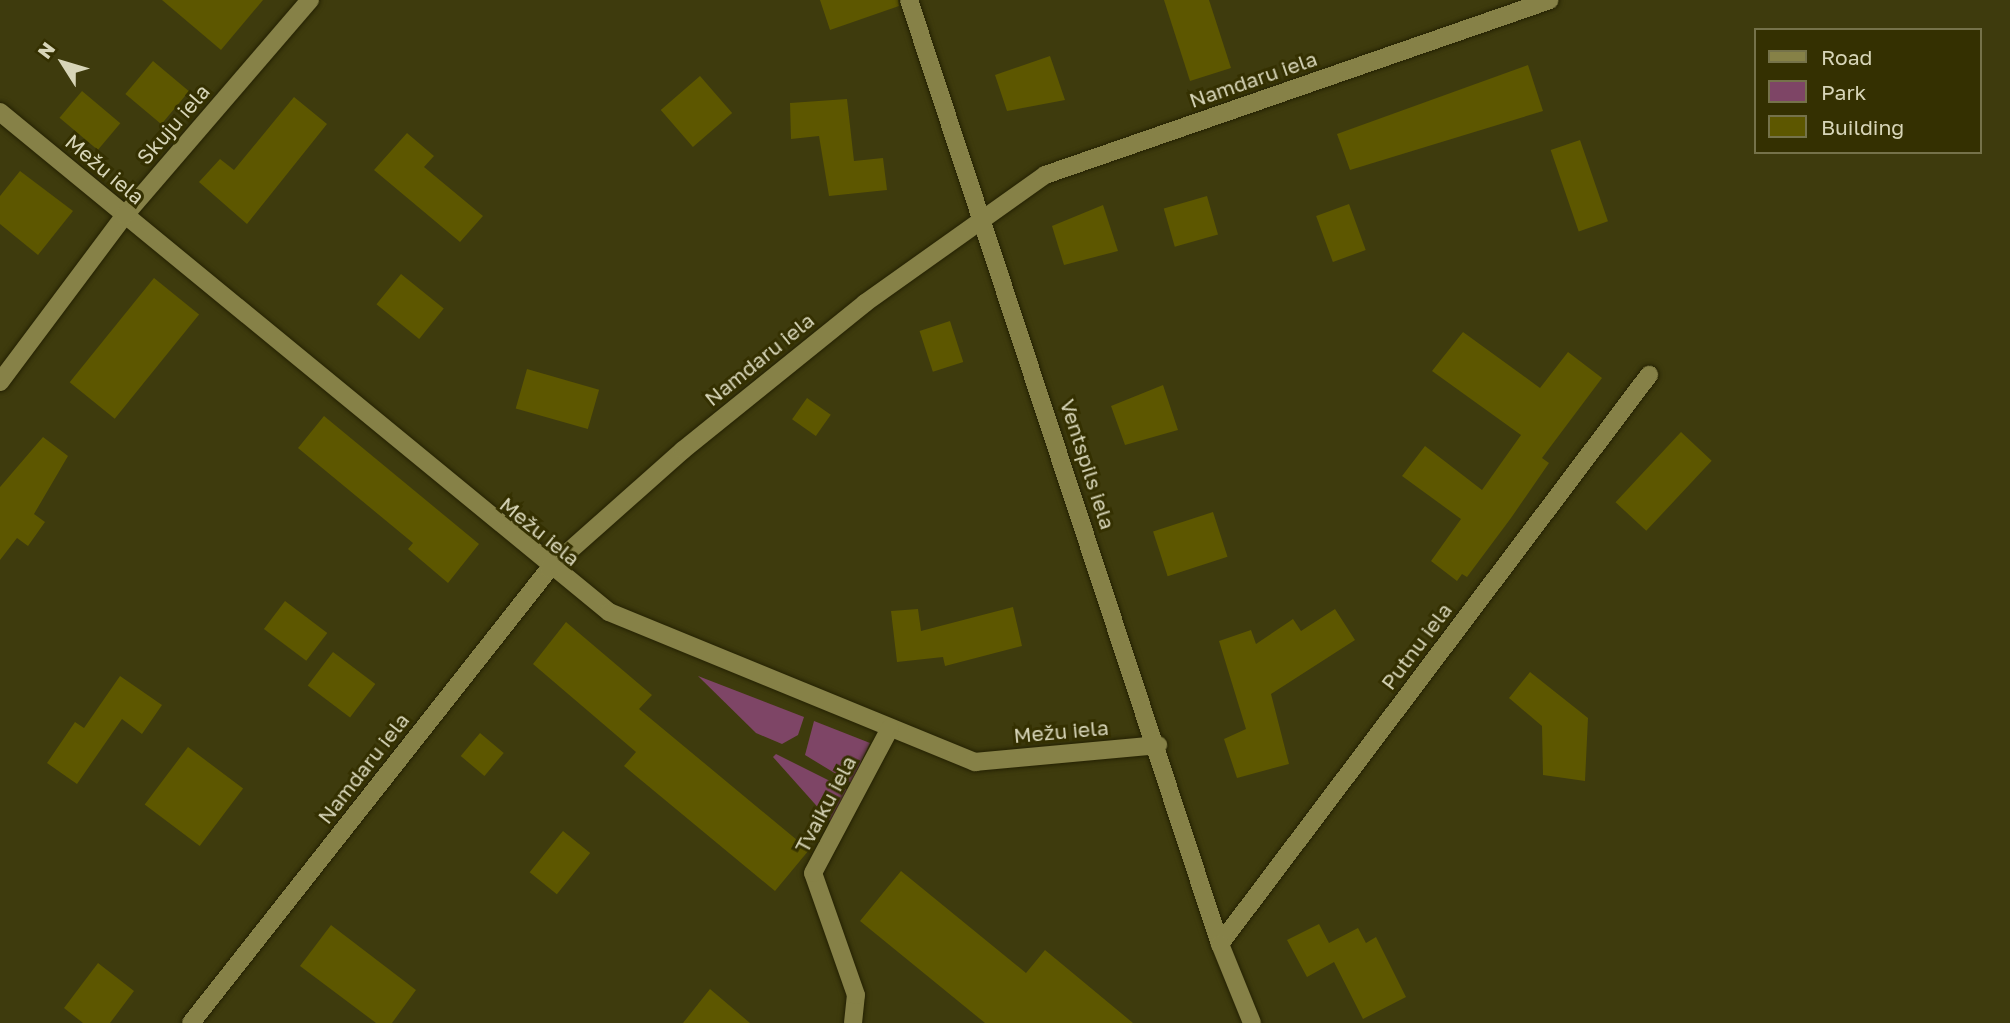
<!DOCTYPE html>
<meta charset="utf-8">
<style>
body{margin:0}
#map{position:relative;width:2010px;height:1023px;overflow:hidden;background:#3e3b0d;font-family:"Golos Text",sans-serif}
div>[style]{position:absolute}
.green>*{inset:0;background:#7e4566}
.building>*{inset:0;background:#5d5700;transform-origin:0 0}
.roads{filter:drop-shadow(0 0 2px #242103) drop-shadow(0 0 2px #242103)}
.minor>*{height:18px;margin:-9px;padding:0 9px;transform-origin:9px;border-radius:9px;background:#868147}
.tertiary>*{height:18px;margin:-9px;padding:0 9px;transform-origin:9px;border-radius:9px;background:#868147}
span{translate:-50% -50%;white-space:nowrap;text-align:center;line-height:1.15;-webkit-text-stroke:6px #343001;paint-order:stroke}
.street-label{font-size:21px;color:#d7d5b8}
.legend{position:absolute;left:1754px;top:28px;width:228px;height:126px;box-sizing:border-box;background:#343001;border:2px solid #75724a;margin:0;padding:9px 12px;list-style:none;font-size:21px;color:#d7d5b8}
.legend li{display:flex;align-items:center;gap:14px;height:35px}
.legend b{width:35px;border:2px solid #75724a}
.north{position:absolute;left:28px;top:28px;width:70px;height:70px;-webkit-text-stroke:5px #343001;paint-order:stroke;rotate:307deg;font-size:19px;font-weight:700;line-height:28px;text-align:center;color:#d7d5b8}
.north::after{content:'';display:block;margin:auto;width:24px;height:32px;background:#d7d5b8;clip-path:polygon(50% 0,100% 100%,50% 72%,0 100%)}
</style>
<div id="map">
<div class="green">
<div style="clip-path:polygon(698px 676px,804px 717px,798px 735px,782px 744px,756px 733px)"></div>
<div style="clip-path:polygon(814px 721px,870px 743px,851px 783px,805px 755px)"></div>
<div style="clip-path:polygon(776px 754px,848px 790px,831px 822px,773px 757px)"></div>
</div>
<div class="building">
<div style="clip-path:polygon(162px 0,263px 0,221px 50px)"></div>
<div style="clip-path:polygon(820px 0,898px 0,899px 6px,830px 30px)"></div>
<div style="clip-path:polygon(1164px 0,1209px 0,1231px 68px,1190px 81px)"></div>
<div style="clip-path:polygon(1050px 56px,1065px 100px,1007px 111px,995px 75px)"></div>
<div style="left:153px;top:61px;width:47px;height:43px;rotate:40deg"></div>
<div style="clip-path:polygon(1528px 65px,1543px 111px,1350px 170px,1337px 134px)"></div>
<div style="left:700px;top:76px;width:49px;height:52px;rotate:49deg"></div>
<div style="left:82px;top:91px;width:50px;height:35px;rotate:40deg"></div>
<div style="clip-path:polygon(294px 97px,327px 124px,247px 224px,199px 182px,220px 159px,234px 170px)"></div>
<div style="clip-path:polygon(847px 99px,854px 161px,883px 158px,887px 190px,829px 196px,819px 136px,791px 139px,790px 103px)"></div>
<div style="clip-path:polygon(407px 133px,434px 156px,424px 167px,483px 216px,460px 242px,374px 170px)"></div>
<div style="left:1580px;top:140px;width:86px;height:31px;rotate:71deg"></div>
<div style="clip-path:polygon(20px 171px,73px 211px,38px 255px,0 224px,0 196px)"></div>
<div style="left:1207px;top:196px;width:40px;height:45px;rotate:74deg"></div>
<div style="left:1349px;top:204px;width:49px;height:35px;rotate:70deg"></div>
<div style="clip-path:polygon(1103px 205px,1118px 251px,1064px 265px,1052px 226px)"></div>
<div style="left:401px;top:274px;width:55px;height:39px;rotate:39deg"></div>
<div style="left:154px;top:278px;width:58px;height:134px;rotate:39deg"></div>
<div style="left:950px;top:321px;width:43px;height:32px;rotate:72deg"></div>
<div style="clip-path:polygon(1463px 332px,1540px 388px,1568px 352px,1602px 378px,1542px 458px,1549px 463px,1511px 518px,1467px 577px,1462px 574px,1457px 581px,1431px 561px,1461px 519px,1402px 476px,1425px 446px,1482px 490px,1521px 435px,1432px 371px)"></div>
<div style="left:527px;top:369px;width:75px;height:41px;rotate:16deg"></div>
<div style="clip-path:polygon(1163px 385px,1178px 430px,1125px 445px,1111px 406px)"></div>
<div style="left:807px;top:398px;width:29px;height:26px;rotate:35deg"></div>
<div style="clip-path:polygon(324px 416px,479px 544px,448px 583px,408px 549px,413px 543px,298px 448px)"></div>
<div style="left:1681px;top:432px;width:42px;height:96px;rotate:43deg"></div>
<div style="clip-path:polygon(43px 437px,68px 456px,34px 514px,45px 522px,28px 546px,17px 538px,0 560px,0 487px)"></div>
<div style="left:1213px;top:512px;width:47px;height:63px;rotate:72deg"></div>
<div style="left:285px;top:601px;width:53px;height:35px;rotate:37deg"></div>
<div style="clip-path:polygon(1013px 607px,1022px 646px,945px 666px,943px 657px,897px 662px,891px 611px,918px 609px,921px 631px)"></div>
<div style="clip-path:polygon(1335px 609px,1355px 640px,1271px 694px,1289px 764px,1237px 778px,1224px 739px,1246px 729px,1219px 641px,1251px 630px,1256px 644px,1293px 619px,1301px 631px)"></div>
<div style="clip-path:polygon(566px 622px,652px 695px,639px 709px,809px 850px,775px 891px,624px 766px,636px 752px,533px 664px)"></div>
<div style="left:333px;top:652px;width:53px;height:42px;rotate:37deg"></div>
<div style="clip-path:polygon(1530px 672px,1588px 718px,1585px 781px,1543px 775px,1542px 726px,1509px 698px)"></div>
<div style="clip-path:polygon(120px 676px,162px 705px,142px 734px,122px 719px,77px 784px,47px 763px,75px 722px,84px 728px)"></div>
<div style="left:480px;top:733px;width:31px;height:30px;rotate:40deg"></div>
<div style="left:188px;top:747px;width:69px;height:72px;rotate:37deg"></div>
<div style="left:563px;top:831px;width:35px;height:53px;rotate:39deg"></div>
<div style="clip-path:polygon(901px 871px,1026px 973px,1045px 950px,1133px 1023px,985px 1023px,860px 921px)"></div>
<div style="clip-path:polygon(1319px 924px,1329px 943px,1358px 928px,1366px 943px,1376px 937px,1406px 997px,1363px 1019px,1334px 962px,1307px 977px,1287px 940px)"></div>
<div style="clip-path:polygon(331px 925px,416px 990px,392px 1023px,376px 1023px,300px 966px)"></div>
<div style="clip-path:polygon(98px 963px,134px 991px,110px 1023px,83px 1023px,64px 1008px)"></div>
<div style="clip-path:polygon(710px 989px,750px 1023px,683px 1023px)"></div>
</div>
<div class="roads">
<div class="minor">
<div style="left:0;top:112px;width:788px;rotate:39.39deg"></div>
<div style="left:609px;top:612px;width:396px;rotate:22.3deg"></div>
<div style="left:975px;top:762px;width:184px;rotate:-5.3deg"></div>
<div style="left:0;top:382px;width:209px;rotate:-53.2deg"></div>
<div style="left:125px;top:215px;width:284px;rotate:-49.3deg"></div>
<div style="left:1220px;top:944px;width:713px;rotate:-52.99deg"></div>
<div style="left:191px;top:1023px;width:578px;rotate:-51.74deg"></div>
<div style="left:549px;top:569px;width:179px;rotate:-41.6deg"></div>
<div style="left:683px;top:450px;width:234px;rotate:-38.9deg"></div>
<div style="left:865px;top:303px;width:221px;rotate:-35.4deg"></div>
<div style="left:1045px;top:175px;width:534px;rotate:-19.11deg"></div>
<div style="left:853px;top:1023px;width:28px;rotate:-84deg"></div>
<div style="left:856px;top:995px;width:129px;rotate:-109.4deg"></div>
<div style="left:813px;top:873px;width:164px;rotate:-62deg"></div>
</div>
<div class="tertiary">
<div style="left:909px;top:0;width:994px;rotate:71.77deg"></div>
<div style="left:1220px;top:944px;width:85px;rotate:67.9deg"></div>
</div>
</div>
<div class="street-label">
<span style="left:1253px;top:79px;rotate:-19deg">Namdaru iela</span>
<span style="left:173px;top:124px;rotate:-49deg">Skuju iela</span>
<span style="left:105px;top:169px;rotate:40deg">Mežu iela</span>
<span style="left:759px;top:359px;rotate:-39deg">Namdaru iela</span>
<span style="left:1088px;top:464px;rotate:72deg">Ventspils iela</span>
<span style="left:540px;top:531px;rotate:39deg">Mežu iela</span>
<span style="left:1416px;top:646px;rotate:-53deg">Putnu iela</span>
<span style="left:1061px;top:731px;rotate:-5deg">Mežu iela</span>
<span style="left:363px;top:768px;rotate:-52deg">Namdaru iela</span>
<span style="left:825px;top:804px;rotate:-62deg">Tvaiku iela</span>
</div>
<ul class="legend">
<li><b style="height:9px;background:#868147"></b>Road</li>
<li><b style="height:19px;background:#7e4566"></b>Park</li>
<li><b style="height:19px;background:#5d5700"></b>Building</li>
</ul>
<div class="north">N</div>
</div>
